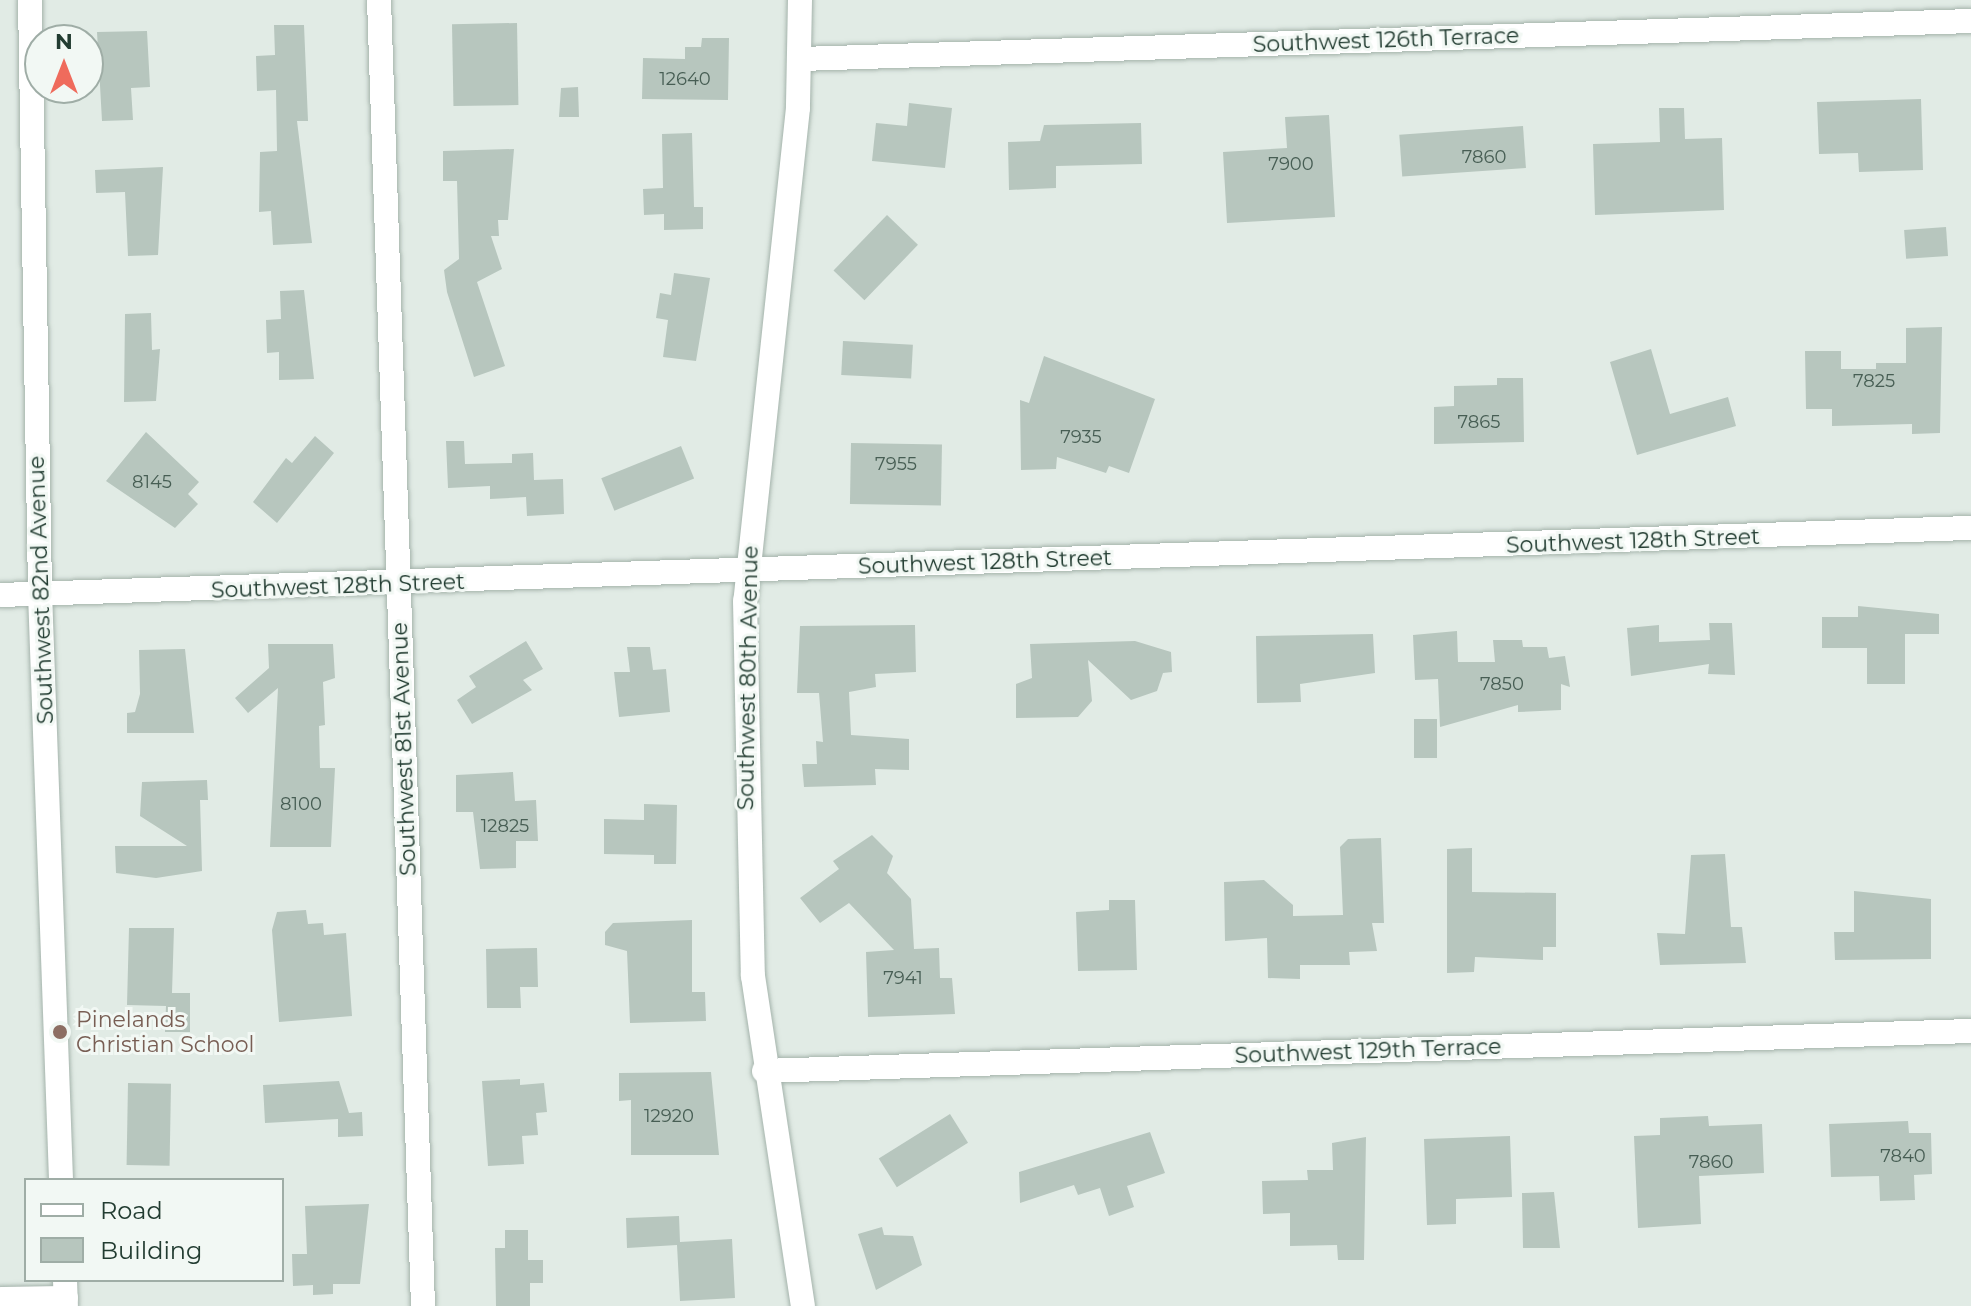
<!DOCTYPE html>
<style>
body{margin:0}
#map{position:relative;width:1971px;height:1306px;overflow:hidden;background:#e1ebe5;font-family:Montserrat,sans-serif}
div>[style]{position:absolute}
.building>*{inset:0;background:#b7c6be;transform-origin:0 0}
.roads{filter:drop-shadow(0 0 2px #a4b3ab) drop-shadow(0 0 2px #a4b3ab)}
.street>*{height:24px;margin:-12px;padding:0 12px;transform-origin:12px;border-radius:12px;background:#fff}
.secondary>*{height:24px;margin:-12px;padding:0 12px;transform-origin:12px;border-radius:12px;background:#fff}
.dots>*{width:22px;height:22px;translate:-50% -50%;box-sizing:border-box;border:4px solid #f2f8f4;border-radius:50%}
span{translate:-50% -50%;white-space:nowrap;text-align:center;line-height:1.15;-webkit-text-stroke:6px #f2f8f4;paint-order:stroke}
.number-label{font-size:18px;color:#475e54}
.number-label span{-webkit-text-stroke-width:0}
.street-label{font-size:22px;color:#223c31}
.education-label{font-size:22px;color:#785e54}
.left{translate:0 -50%;text-align:left}
.legend{position:absolute;left:24px;top:1178px;width:260px;height:104px;box-sizing:border-box;background:#f2f8f4;border:2px solid #9fada6;margin:0;padding:10px 14px;list-style:none;font-size:24px;color:#223c31}
.legend li{display:flex;align-items:center;gap:16px;height:40px}
.legend b{width:40px;border:2px solid #9fada6}
.north{position:absolute;left:24px;top:24px;width:80px;height:80px;box-sizing:border-box;background:#f2f8f4;border:2px solid #9fada6;border-radius:50%;rotate:0deg;font-size:22px;font-weight:700;line-height:32px;text-align:center;color:#223c31}
.north::after{content:'';display:block;margin:auto;width:28px;height:36px;background:#ef6b5c;clip-path:polygon(50% 0,100% 100%,50% 72%,0 100%)}
</style>
<div id="map">
<div class="building">
<div style="left:517px;top:23px;width:82px;height:65px;rotate:89deg"></div>
<div style="clip-path:polygon(274px 25px,304px 25px,308px 121px,297px 121px,312px 243px,273px 245px,271px 211px,259px 212px,260px 152px,277px 151px,276px 90px,257px 91px,256px 56px,275px 55px)"></div>
<div style="clip-path:polygon(147px 31px,150px 87px,131px 88px,133px 120px,102px 121px,97px 32px)"></div>
<div style="clip-path:polygon(702px 38px,729px 38px,728px 100px,642px 99px,643px 58px,685px 59px,685px 47px,701px 47px)"></div>
<div style="clip-path:polygon(578px 87px,579px 117px,559px 117px,561px 88px)"></div>
<div style="clip-path:polygon(1921px 99px,1923px 170px,1859px 172px,1858px 153px,1819px 154px,1817px 102px)"></div>
<div style="clip-path:polygon(909px 103px,952px 108px,945px 168px,872px 161px,876px 123px,907px 126px)"></div>
<div style="clip-path:polygon(1659px 108px,1684px 108px,1685px 139px,1722px 138px,1724px 210px,1595px 215px,1593px 144px,1660px 142px)"></div>
<div style="clip-path:polygon(1329px 115px,1335px 217px,1227px 223px,1223px 152px,1287px 148px,1285px 117px)"></div>
<div style="clip-path:polygon(1141px 123px,1142px 164px,1056px 166px,1056px 188px,1009px 190px,1008px 142px,1040px 141px,1044px 125px)"></div>
<div style="left:1523px;top:126px;width:42px;height:124px;rotate:86deg"></div>
<div style="clip-path:polygon(692px 133px,694px 207px,703px 207px,703px 229px,664px 230px,664px 214px,644px 215px,643px 189px,663px 188px,662px 134px)"></div>
<div style="clip-path:polygon(514px 149px,508px 220px,498px 220px,499px 236px,491px 236px,502px 269px,477px 282px,505px 366px,474px 377px,447px 292px,444px 270px,459px 259px,457px 181px,443px 181px,443px 151px)"></div>
<div style="clip-path:polygon(163px 167px,158px 255px,128px 256px,125px 192px,96px 193px,95px 170px)"></div>
<div style="left:887px;top:215px;width:43px;height:77px;rotate:44deg"></div>
<div style="left:1946px;top:227px;width:29px;height:42px;rotate:86deg"></div>
<div style="clip-path:polygon(674px 273px,710px 278px,696px 361px,663px 357px,668px 320px,656px 318px,660px 293px,671px 295px)"></div>
<div style="clip-path:polygon(304px 290px,314px 379px,279px 380px,279px 352px,267px 353px,266px 320px,281px 319px,280px 291px)"></div>
<div style="clip-path:polygon(151px 313px,152px 350px,160px 349px,156px 401px,124px 402px,125px 314px)"></div>
<div style="clip-path:polygon(1942px 327px,1940px 433px,1912px 434px,1912px 424px,1832px 426px,1832px 409px,1806px 409px,1805px 351px,1841px 351px,1841px 369px,1876px 369px,1876px 363px,1906px 363px,1906px 328px)"></div>
<div style="left:843px;top:341px;width:70px;height:34px;rotate:3deg"></div>
<div style="clip-path:polygon(1651px 349px,1670px 414px,1728px 397px,1736px 426px,1637px 455px,1610px 362px)"></div>
<div style="clip-path:polygon(1044px 356px,1155px 399px,1129px 473px,1109px 466px,1106px 473px,1057px 457px,1056px 469px,1021px 470px,1020px 400px,1029px 403px)"></div>
<div style="clip-path:polygon(1497px 378px,1523px 378px,1524px 442px,1434px 444px,1434px 407px,1454px 406px,1454px 386px,1497px 385px)"></div>
<div style="clip-path:polygon(146px 432px,199px 482px,188px 494px,198px 504px,175px 528px,106px 481px)"></div>
<div style="clip-path:polygon(315px 436px,334px 453px,277px 523px,253px 502px,286px 458px,292px 463px)"></div>
<div style="clip-path:polygon(446px 441px,464px 441px,465px 464px,512px 463px,512px 454px,533px 453px,534px 480px,563px 479px,564px 514px,527px 516px,526px 497px,490px 499px,490px 486px,448px 488px)"></div>
<div style="left:851px;top:443px;width:91px;height:61px;rotate:1deg"></div>
<div style="left:681px;top:446px;width:35px;height:86px;rotate:68deg"></div>
<div style="clip-path:polygon(1858px 606px,1939px 614px,1939px 634px,1905px 634px,1905px 684px,1867px 684px,1867px 648px,1822px 648px,1822px 617px,1858px 617px)"></div>
<div style="clip-path:polygon(1709px 623px,1732px 623px,1735px 675px,1708px 674px,1709px 664px,1631px 676px,1627px 628px,1659px 625px,1659px 642px,1710px 640px)"></div>
<div style="clip-path:polygon(915px 625px,916px 672px,875px 674px,876px 687px,849px 692px,851px 735px,909px 739px,909px 770px,875px 769px,876px 785px,804px 787px,802px 764px,817px 764px,816px 741px,823px 742px,819px 693px,797px 693px,800px 626px)"></div>
<div style="clip-path:polygon(1457px 631px,1458px 662px,1495px 662px,1493px 640px,1522px 640px,1523px 647px,1547px 647px,1549px 658px,1565px 656px,1570px 687px,1561px 684px,1561px 710px,1518px 712px,1518px 705px,1440px 727px,1438px 679px,1415px 680px,1413px 635px)"></div>
<div style="clip-path:polygon(1373px 634px,1375px 673px,1300px 684px,1301px 702px,1257px 703px,1256px 636px)"></div>
<div style="clip-path:polygon(526px 641px,543px 669px,523px 680px,532px 690px,472px 724px,457px 700px,476px 687px,469px 676px)"></div>
<div style="clip-path:polygon(1135px 641px,1171px 652px,1172px 672px,1163px 673px,1157px 691px,1131px 700px,1088px 660px,1092px 701px,1078px 717px,1016px 718px,1016px 684px,1032px 678px,1030px 644px)"></div>
<div style="clip-path:polygon(268px 644px,333px 644px,335px 678px,323px 682px,325px 725px,319px 726px,320px 768px,335px 768px,331px 847px,270px 847px,278px 688px,248px 713px,235px 698px,269px 668px)"></div>
<div style="clip-path:polygon(627px 647px,650px 647px,653px 670px,666px 669px,670px 712px,619px 717px,614px 672px,630px 672px)"></div>
<div style="clip-path:polygon(185px 649px,194px 733px,127px 733px,127px 713px,135px 712px,140px 694px,139px 650px)"></div>
<div style="left:1414px;top:719px;width:23px;height:39px"></div>
<div style="clip-path:polygon(513px 772px,515px 801px,536px 800px,538px 841px,516px 841px,516px 868px,480px 869px,473px 812px,456px 812px,456px 775px)"></div>
<div style="clip-path:polygon(207px 780px,208px 800px,200px 800px,202px 871px,156px 878px,116px 873px,115px 846px,187px 846px,140px 816px,142px 782px)"></div>
<div style="clip-path:polygon(644px 804px,677px 805px,676px 864px,654px 864px,654px 855px,604px 854px,604px 819px,644px 820px)"></div>
<div style="clip-path:polygon(872px 835px,893px 856px,887px 873px,911px 899px,914px 949px,939px 948px,940px 978px,952px 978px,955px 1014px,868px 1017px,866px 952px,894px 950px,849px 903px,820px 923px,800px 898px,839px 869px,833px 861px)"></div>
<div style="clip-path:polygon(1381px 838px,1384px 923px,1372px 923px,1377px 951px,1349px 952px,1350px 965px,1300px 965px,1300px 979px,1268px 978px,1267px 938px,1225px 941px,1224px 882px,1264px 880px,1293px 905px,1293px 916px,1343px 915px,1340px 847px,1348px 839px)"></div>
<div style="clip-path:polygon(1472px 848px,1472px 892px,1556px 893px,1556px 947px,1543px 947px,1543px 960px,1475px 957px,1474px 972px,1447px 973px,1447px 849px)"></div>
<div style="clip-path:polygon(1725px 854px,1731px 927px,1742px 927px,1746px 963px,1660px 965px,1657px 933px,1685px 934px,1691px 855px)"></div>
<div style="clip-path:polygon(1854px 891px,1931px 899px,1931px 959px,1835px 960px,1834px 932px,1854px 932px)"></div>
<div style="clip-path:polygon(1109px 900px,1135px 900px,1137px 970px,1078px 971px,1076px 912px,1109px 910px)"></div>
<div style="clip-path:polygon(306px 910px,308px 924px,323px 923px,324px 935px,346px 933px,352px 1016px,279px 1022px,272px 930px,277px 912px)"></div>
<div style="clip-path:polygon(692px 920px,692px 992px,705px 992px,706px 1021px,630px 1023px,627px 951px,605px 945px,605px 932px,613px 923px)"></div>
<div style="clip-path:polygon(129px 928px,174px 928px,172px 993px,190px 993px,190px 1032px,165px 1032px,166px 1006px,127px 1005px)"></div>
<div style="clip-path:polygon(537px 948px,538px 987px,520px 987px,521px 1008px,487px 1008px,486px 949px)"></div>
<div style="clip-path:polygon(711px 1072px,719px 1155px,631px 1155px,631px 1100px,619px 1101px,619px 1073px)"></div>
<div style="clip-path:polygon(520px 1079px,520px 1085px,544px 1083px,547px 1112px,536px 1113px,538px 1135px,522px 1136px,524px 1164px,488px 1166px,482px 1081px)"></div>
<div style="clip-path:polygon(339px 1081px,349px 1113px,362px 1112px,363px 1136px,338px 1137px,338px 1119px,265px 1123px,263px 1085px)"></div>
<div style="left:128px;top:1083px;width:43px;height:82px;rotate:1deg"></div>
<div style="left:950px;top:1114px;width:34px;height:84px;rotate:58deg"></div>
<div style="clip-path:polygon(1708px 1116px,1709px 1126px,1762px 1124px,1764px 1173px,1699px 1176px,1701px 1224px,1638px 1228px,1634px 1136px,1660px 1135px,1660px 1118px)"></div>
<div style="clip-path:polygon(1908px 1121px,1909px 1133px,1931px 1133px,1932px 1174px,1914px 1175px,1915px 1200px,1880px 1201px,1879px 1176px,1831px 1177px,1829px 1124px)"></div>
<div style="clip-path:polygon(1150px 1132px,1165px 1173px,1127px 1186px,1134px 1207px,1109px 1216px,1100px 1188px,1078px 1195px,1074px 1185px,1020px 1203px,1019px 1172px)"></div>
<div style="clip-path:polygon(1510px 1136px,1512px 1197px,1456px 1199px,1456px 1224px,1427px 1225px,1424px 1139px)"></div>
<div style="clip-path:polygon(1366px 1137px,1364px 1260px,1338px 1260px,1337px 1245px,1290px 1246px,1290px 1213px,1263px 1214px,1262px 1181px,1308px 1180px,1307px 1170px,1333px 1170px,1332px 1143px)"></div>
<div style="clip-path:polygon(1554px 1192px,1560px 1248px,1523px 1248px,1522px 1193px)"></div>
<div style="clip-path:polygon(369px 1204px,360px 1284px,333px 1284px,333px 1294px,313px 1295px,313px 1285px,293px 1286px,292px 1254px,307px 1254px,305px 1206px)"></div>
<div style="clip-path:polygon(679px 1216px,680px 1242px,732px 1239px,735px 1298px,680px 1301px,677px 1245px,627px 1248px,626px 1218px)"></div>
<div style="clip-path:polygon(882px 1227px,884px 1235px,913px 1236px,922px 1265px,876px 1290px,858px 1234px)"></div>
<div style="clip-path:polygon(505px 1230px,528px 1230px,528px 1260px,543px 1260px,543px 1283px,530px 1283px,530px 1306px,496px 1306px,495px 1248px,505px 1248px)"></div>
</div>
<div class="roads">
<div class="street">
<div style="left:379px;top:0;width:1307px;rotate:88.07deg"></div>
<div style="left:800px;top:0;width:108px;rotate:91.1deg"></div>
<div style="left:798px;top:108px;width:496px;rotate:96.1deg"></div>
<div style="left:745px;top:601px;width:375px;rotate:88.8deg"></div>
<div style="left:753px;top:976px;width:334px;rotate:81.4deg"></div>
<div style="left:801px;top:59px;width:1171px;rotate:-1.86deg"></div>
<div style="left:764px;top:1071px;width:1208px;rotate:-1.9deg"></div>
<div style="left:0;top:1299px;width:66px;rotate:-0.9deg"></div>
</div>
<div class="secondary">
<div style="left:30px;top:0;width:593px;rotate:89.03deg"></div>
<div style="left:40px;top:593px;width:587px;rotate:87.95deg"></div>
<div style="left:0;top:595px;width:1972px;rotate:-1.95deg"></div>
<div style="left:65px;top:1280px;width:26px;rotate:88deg"></div>
</div>
</div>
<div class="dots">
<div style="left:60px;top:1032px;background:#8d6e63"></div>
</div>
<div class="number-label">
<span style="left:685px;top:79px">12640</span>
<span style="left:1484px;top:157px">7860</span>
<span style="left:1291px;top:164px">7900</span>
<span style="left:1874px;top:381px">7825</span>
<span style="left:1479px;top:422px">7865</span>
<span style="left:1081px;top:437px">7935</span>
<span style="left:896px;top:464px">7955</span>
<span style="left:152px;top:482px">8145</span>
<span style="left:1502px;top:684px">7850</span>
<span style="left:301px;top:804px">8100</span>
<span style="left:505px;top:826px">12825</span>
<span style="left:903px;top:978px">7941</span>
<span style="left:669px;top:1116px">12920</span>
<span style="left:1903px;top:1156px">7840</span>
<span style="left:1711px;top:1162px">7860</span>
</div>
<div class="street-label">
<span style="left:1386px;top:40px;rotate:-2deg">Southwest 126th Terrace</span>
<span style="left:1633px;top:541px;rotate:-2deg">Southwest 128th Street</span>
<span style="left:985px;top:562px;rotate:-2deg">Southwest 128th Street</span>
<span style="left:338px;top:586px;rotate:-2deg">Southwest 128th Street</span>
<span style="left:41px;top:590px;rotate:-92deg">Southwest 82nd Avenue</span>
<span style="left:748px;top:678px;rotate:-89deg">Southwest 80th Avenue</span>
<span style="left:404px;top:749px;rotate:-92deg">Southwest 81st Avenue</span>
<span style="left:1368px;top:1051px;rotate:-2deg">Southwest 129th Terrace</span>
</div>
<div class="education-label">
<span class="left" style="left:76px;top:1032px">Pinelands<br>Christian School</span>
</div>
<ul class="legend">
<li><b style="height:10px;background:#fff"></b>Road</li>
<li><b style="height:22px;background:#b7c6be"></b>Building</li>
</ul>
<div class="north">N</div>
</div>
